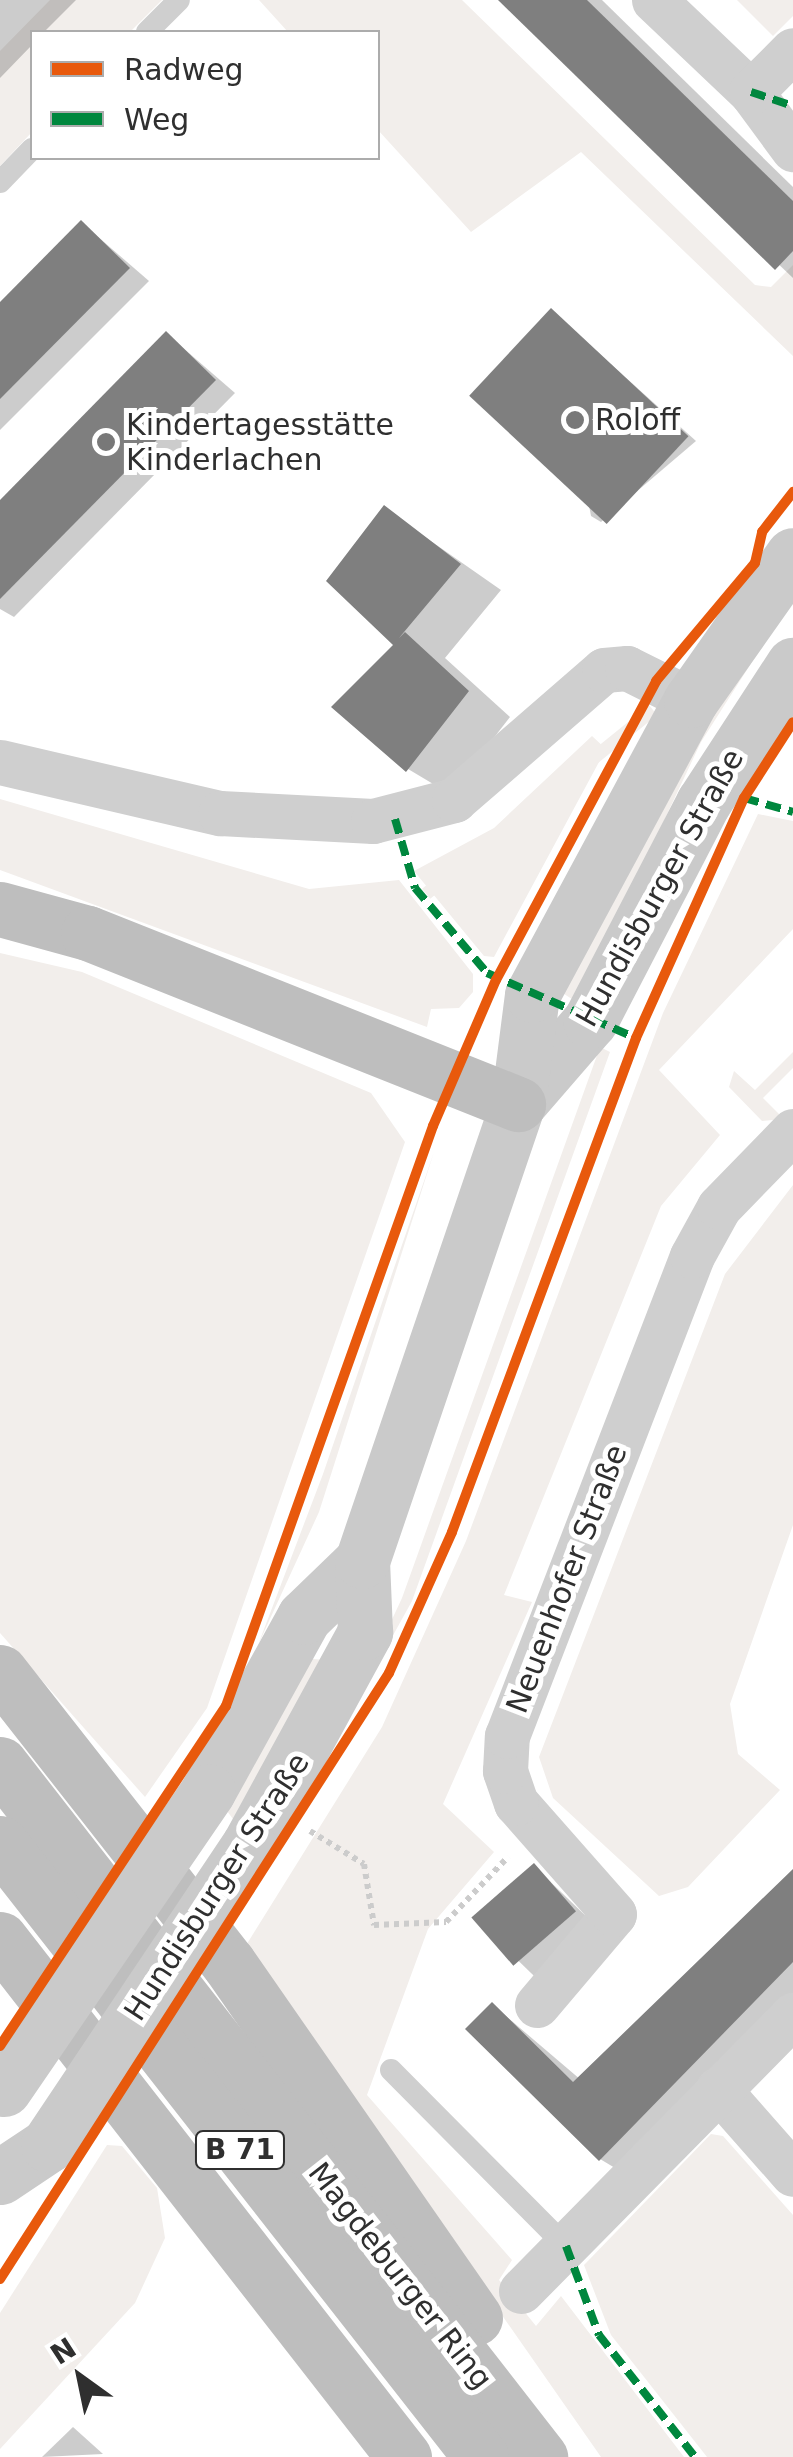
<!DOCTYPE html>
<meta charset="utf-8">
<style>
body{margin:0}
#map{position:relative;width:793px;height:2457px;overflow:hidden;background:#fff;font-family:"DejaVu Sans",sans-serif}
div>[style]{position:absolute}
.green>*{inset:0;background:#f2eeeb;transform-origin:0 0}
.shadow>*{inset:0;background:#0003;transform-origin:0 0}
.building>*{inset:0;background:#7f7f7f;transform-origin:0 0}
.path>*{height:6px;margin-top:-3px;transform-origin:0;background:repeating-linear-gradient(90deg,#ccc 0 5px,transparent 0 10px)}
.lane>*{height:22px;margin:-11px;padding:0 11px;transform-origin:11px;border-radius:11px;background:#cfcfcf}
.street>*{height:45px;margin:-22.5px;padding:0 22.5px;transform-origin:22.5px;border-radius:22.5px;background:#cfcfcf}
.secondary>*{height:55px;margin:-27.5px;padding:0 27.5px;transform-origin:27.5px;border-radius:27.5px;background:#cacaca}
.highway>*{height:55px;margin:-27.5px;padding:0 27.5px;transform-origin:27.5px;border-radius:27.5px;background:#bebebe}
.secondary-bridge>*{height:55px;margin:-27.5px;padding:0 27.5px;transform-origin:27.5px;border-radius:27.5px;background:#cacaca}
.quiet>*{height:8px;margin-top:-4px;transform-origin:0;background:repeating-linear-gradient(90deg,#00873e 0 15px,transparent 0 23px)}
.cycleway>*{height:10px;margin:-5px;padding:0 5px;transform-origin:5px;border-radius:5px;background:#e8590c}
.dots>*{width:28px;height:28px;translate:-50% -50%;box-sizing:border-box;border:5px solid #fff;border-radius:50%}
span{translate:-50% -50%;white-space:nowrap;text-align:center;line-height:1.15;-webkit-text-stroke:10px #fff;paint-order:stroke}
.shield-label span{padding:2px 8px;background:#fff;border:2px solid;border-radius:8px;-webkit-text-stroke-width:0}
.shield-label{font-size:28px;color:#2f2f2f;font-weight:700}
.poi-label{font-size:30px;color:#2f2f2f}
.left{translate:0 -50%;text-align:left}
.street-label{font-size:30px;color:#2f2f2f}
.legend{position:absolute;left:30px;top:30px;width:350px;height:130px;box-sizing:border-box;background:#fff;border:2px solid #acacac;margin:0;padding:12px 18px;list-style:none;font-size:30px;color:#2f2f2f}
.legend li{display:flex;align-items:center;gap:20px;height:50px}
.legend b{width:50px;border:2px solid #acacac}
.north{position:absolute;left:30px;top:2327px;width:100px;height:100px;-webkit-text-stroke:8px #fff;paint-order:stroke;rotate:327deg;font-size:28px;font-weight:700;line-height:40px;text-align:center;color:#2f2f2f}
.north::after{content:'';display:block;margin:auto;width:35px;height:45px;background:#2f2f2f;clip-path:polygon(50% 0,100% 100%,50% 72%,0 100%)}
</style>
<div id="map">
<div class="green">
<div style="clip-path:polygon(50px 0,162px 0,130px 32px,32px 32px,32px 132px,0 166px,0 51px)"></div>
<div style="clip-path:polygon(259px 0,462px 0,755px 285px,771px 287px,793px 265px,793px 356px,581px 152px,471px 232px,378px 130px,378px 32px,288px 32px)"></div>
<div style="clip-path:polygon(737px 0,793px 0,793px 16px,773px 36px)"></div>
<div style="clip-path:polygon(776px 624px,701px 742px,578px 1003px,558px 990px,674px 766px)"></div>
<div style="left:649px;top:705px;width:13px;height:292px;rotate:51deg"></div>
<div style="clip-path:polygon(592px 736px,606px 749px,494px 957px,484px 956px,414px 871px,494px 828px)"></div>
<div style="clip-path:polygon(0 799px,309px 889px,399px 880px,473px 974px,473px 992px,459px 1008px,431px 1009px,427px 1027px,0 870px)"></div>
<div style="clip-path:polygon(758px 814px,793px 821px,793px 929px,659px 1070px,720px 1135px,661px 1206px,504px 1595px,532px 1602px,443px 1804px,494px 1852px,428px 1929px,367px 2095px,512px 2260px,499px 2280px,536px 2326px,561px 2296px,684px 2457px,601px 2457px,245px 1947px,382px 1727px,466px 1541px,663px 1013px)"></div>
<div style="clip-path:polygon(0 953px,82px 972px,371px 1093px,405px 1142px,207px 1708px,145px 1797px,0 1633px)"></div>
<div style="clip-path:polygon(600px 1047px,610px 1052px,412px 1601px,339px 1733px,402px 1598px)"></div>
<div style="clip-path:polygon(793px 1052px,793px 1068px,763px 1098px,784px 1119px,762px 1121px,729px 1087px,734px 1071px,755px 1090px)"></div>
<div style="clip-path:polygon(434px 1152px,319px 1512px,258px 1645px,323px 1474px)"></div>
<div style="clip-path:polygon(793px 1185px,793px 1525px,730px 1704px,738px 1754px,780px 1790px,688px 1887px,659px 1896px,553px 1798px,539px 1757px,725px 1274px)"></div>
<div style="clip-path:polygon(312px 1659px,328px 1660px,236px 1823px,224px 1807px)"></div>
<div style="clip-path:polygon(711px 2134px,723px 2136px,793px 2215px,793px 2457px,707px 2457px,611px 2335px,584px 2265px)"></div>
<div style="clip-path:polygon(107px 2145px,122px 2146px,157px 2188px,165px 2238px,135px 2303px,0 2449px,0 2313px)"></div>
</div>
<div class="shadow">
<div style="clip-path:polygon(0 0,76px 0,44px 32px,32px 32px,32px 45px,0 78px)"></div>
<div style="clip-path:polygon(501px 0,602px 0,793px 187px,793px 278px)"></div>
<div style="clip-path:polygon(82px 223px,149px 281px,0 430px,0 306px)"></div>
<div style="clip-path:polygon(552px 311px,696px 441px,601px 522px,591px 516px)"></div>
<div style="clip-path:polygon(167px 334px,235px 393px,14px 617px,0 609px,0 504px)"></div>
<div style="clip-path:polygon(385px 509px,501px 590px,445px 658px,510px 717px,450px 794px,408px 769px)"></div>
<div style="left:534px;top:1866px;width:84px;height:79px;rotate:44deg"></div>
<div style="clip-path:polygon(793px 1871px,793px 2009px,630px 2177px,600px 2159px,493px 2005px,581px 2080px)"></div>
<div style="clip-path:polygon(73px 2427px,103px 2454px,42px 2457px)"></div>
</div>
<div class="building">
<div style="clip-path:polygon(498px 0,587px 0,793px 201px,793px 251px,775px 270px)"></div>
<div style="clip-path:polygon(81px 220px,130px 268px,0 399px,0 302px)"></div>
<div style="left:551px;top:308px;width:188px;height:120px;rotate:43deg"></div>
<div style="clip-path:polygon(166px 331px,216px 380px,0 599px,0 500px)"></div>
<div style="clip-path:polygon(384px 505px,461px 564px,399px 638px,405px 632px,469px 691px,406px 772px,331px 707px,393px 645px,326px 581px)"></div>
<div style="left:534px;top:1863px;width:64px;height:83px;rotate:49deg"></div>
<div style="clip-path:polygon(793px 1869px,793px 1962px,599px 2161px,465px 2029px,492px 2002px,573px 2082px)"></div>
</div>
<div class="path">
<div style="left:0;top:43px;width:60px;rotate:-45.7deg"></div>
<div style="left:310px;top:1831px;width:63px;rotate:31.4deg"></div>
<div style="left:364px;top:1864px;width:62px;rotate:80.7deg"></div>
<div style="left:374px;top:1925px;width:72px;rotate:-2.4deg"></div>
<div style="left:446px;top:1922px;width:90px;rotate:-46.4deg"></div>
</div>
<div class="lane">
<div style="left:147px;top:32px;width:45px;rotate:-45deg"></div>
<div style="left:0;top:182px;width:46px;rotate:-45.9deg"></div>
<div style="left:391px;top:2070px;width:248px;rotate:45.2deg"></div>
</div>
<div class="street">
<div style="left:654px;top:0;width:134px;rotate:43.5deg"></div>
<div style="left:751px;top:92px;width:71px;rotate:53.6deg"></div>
<div style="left:751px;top:92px;width:59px;rotate:-45deg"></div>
<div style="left:0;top:762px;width:226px;rotate:13.1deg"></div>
<div style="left:220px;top:813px;width:153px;rotate:3deg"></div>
<div style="left:373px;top:821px;width:84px;rotate:-14.5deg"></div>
<div style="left:454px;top:800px;width:198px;rotate:-40.9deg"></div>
<div style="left:604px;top:670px;width:23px;rotate:-5deg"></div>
<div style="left:627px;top:668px;width:72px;rotate:26.6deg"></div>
<div style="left:537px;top:2005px;width:119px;rotate:-49.8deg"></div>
<div style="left:614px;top:1914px;width:148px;rotate:-131.4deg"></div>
<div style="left:516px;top:1803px;width:34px;rotate:-109deg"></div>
<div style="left:505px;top:1771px;width:35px;rotate:-87deg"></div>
<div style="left:507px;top:1736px;width:514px;rotate:-68.92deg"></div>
<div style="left:692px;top:1256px;width:56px;rotate:-61.1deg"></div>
<div style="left:719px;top:1207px;width:106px;rotate:-45.8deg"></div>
<div style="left:718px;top:2089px;width:113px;rotate:48.6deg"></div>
<div style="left:521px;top:2291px;width:388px;rotate:-45.4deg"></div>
</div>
<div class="secondary">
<div style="left:518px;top:1104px;width:110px;rotate:-49.1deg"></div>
<div style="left:590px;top:1021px;width:246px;rotate:-62.6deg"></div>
<div style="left:703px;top:803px;width:165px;rotate:-56.9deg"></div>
<div style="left:208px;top:1791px;width:199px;rotate:-61.1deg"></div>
<div style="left:304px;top:1617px;width:81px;rotate:-44deg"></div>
<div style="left:249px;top:1845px;width:243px;rotate:-61.4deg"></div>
<div style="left:365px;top:1632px;width:71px;rotate:-92.4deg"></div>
<div style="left:362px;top:1561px;width:483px;rotate:-71.2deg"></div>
<div style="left:518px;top:1104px;width:110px;rotate:-82.7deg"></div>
<div style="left:532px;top:995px;width:335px;rotate:-61.7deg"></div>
<div style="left:691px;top:700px;width:177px;rotate:-54.9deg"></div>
<div style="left:0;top:2177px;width:58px;rotate:-33.7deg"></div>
</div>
<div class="highway">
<div style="left:0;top:909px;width:91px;rotate:15.3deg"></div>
<div style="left:88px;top:933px;width:463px;rotate:21.7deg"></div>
<div style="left:0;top:1672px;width:371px;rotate:51.9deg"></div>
<div style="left:229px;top:1964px;width:431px;rotate:55.2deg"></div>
<div style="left:0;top:1764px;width:879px;rotate:52.07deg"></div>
<div style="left:0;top:1843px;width:780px;rotate:51.93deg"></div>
<div style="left:0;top:1939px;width:657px;rotate:52.05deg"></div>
</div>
<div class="secondary-bridge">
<div style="left:4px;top:2089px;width:361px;rotate:-55.6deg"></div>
<div style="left:48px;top:2145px;width:361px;rotate:-56.2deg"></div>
</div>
<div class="quiet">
<div style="left:751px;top:92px;width:44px;rotate:18.4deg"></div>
<div style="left:744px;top:798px;width:51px;rotate:15.9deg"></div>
<div style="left:395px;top:819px;width:72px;rotate:73.8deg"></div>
<div style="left:415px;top:888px;width:111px;rotate:49.7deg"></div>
<div style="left:487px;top:973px;width:163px;rotate:23.6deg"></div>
<div style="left:566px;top:2246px;width:95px;rotate:69.7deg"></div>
<div style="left:599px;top:2335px;width:155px;rotate:51.8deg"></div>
</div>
<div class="cycleway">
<div style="left:0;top:2046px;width:408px;rotate:-56.4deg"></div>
<div style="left:226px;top:1706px;width:616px;rotate:-70.36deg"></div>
<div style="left:433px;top:1126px;width:159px;rotate:-66.7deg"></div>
<div style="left:496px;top:980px;width:339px;rotate:-61.8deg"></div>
<div style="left:656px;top:681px;width:154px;rotate:-50deg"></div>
<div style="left:755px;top:563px;width:32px;rotate:-77deg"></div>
<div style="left:762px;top:532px;width:51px;rotate:-52.2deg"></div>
<div style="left:0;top:2279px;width:720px;rotate:-57.3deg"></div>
<div style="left:389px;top:1673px;width:154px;rotate:-65.9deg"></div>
<div style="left:452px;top:1532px;width:527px;rotate:-69.57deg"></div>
<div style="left:636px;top:1038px;width:263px;rotate:-65.8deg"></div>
<div style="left:744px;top:798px;width:90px;rotate:-57.2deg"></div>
</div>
<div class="dots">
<div style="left:575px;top:420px;background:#787878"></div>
<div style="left:106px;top:442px;background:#787878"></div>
</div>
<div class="shield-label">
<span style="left:240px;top:2150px">B 71</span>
</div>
<div class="poi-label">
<span class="left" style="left:595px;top:420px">Roloff</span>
<span class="left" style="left:126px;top:442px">Kindertagesstätte<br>Kinderlachen</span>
</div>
<div class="street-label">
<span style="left:660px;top:888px;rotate:-61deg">Hundisburger Straße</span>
<span style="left:567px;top:1579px;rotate:-69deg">Neuenhofer Straße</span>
<span style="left:217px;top:1887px;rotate:-57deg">Hundisburger Straße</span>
<span style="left:400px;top:2276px;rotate:52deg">Magdeburger Ring</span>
</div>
<ul class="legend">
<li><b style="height:12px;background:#e8590c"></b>Radweg</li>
<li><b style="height:12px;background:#00873e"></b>Weg</li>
</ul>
<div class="north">N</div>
</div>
